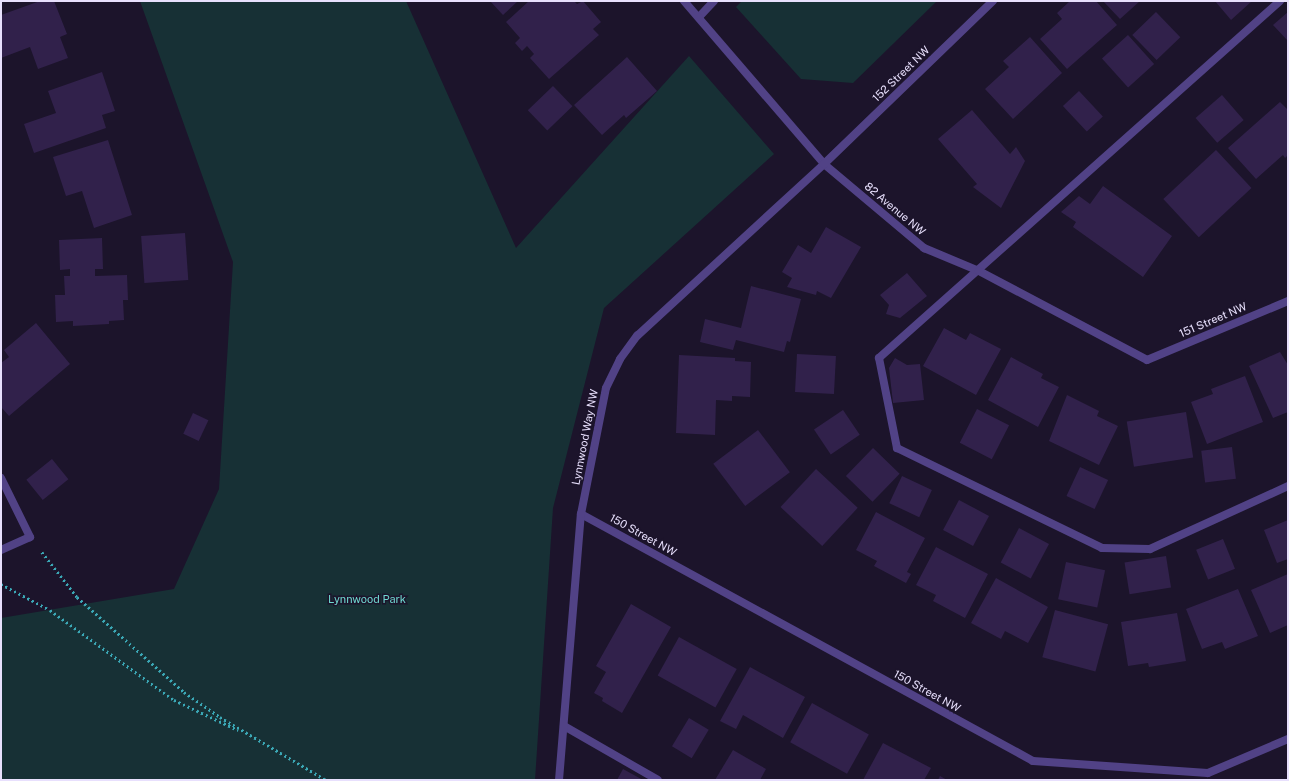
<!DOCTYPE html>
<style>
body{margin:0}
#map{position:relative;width:1289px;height:781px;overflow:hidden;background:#1c142b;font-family:"Public Sans",sans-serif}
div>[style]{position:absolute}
.green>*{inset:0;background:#173035}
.building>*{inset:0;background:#31214b;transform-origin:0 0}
.path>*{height:2.5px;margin-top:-1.25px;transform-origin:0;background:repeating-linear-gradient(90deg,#3ba8b6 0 2px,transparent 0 5px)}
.lane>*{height:8px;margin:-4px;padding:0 4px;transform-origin:4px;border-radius:4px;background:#514286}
.street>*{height:8px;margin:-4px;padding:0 4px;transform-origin:4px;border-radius:4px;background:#514286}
span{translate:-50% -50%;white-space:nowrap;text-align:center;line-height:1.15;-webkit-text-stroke:3px #1c142b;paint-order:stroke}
.street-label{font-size:11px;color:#e8e0fd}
.park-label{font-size:11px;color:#6fd9d1}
.frame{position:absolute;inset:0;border:2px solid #e8e0fd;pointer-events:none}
</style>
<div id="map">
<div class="green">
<div style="clip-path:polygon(140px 1px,406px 1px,516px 248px,689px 56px,774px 154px,604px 308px,553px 508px,535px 780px,1px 780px,1px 618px,174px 589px,219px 489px,233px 262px)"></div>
<div style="clip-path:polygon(742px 1px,937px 1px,853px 83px,801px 79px,736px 7px)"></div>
</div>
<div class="building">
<div style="clip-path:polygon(40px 1px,54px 1px,67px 34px,60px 37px,68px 58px,38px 69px,30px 47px,1px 58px,1px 15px)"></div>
<div style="clip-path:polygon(490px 1px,518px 1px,503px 15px)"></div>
<div style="clip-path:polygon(529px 1px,574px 1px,577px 4px,583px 1px,601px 22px,593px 29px,599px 35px,549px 79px,530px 58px,534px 54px,527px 46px,522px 51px,515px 43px,520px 38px,506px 22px)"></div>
<div style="clip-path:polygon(1070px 1px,1096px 1px,1117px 25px,1067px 69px,1040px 39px,1062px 19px,1057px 13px)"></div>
<div style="clip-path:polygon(1103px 1px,1140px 1px,1120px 19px)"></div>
<div style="clip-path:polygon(1215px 1px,1252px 1px,1231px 20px)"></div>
<div style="left:1156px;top:12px;width:35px;height:33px;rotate:46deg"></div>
<div style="clip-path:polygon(1288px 12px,1288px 41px,1273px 25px)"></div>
<div style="left:1128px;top:35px;width:39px;height:35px;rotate:48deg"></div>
<div style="clip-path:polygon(1030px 37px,1062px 73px,1013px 119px,985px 89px,1009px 67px,1003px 61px)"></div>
<div style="clip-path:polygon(627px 57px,657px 91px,626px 118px,624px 115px,602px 135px,574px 105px)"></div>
<div style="clip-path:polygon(102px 72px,115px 111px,102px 115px,106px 128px,34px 153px,24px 124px,56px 113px,48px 91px)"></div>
<div style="left:553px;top:86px;width:28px;height:35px;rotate:46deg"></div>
<div style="left:1079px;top:91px;width:35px;height:22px;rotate:47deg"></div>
<div style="left:1222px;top:95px;width:33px;height:35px;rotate:49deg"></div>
<div style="clip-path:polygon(1280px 102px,1288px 110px,1288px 155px,1285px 158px,1283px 155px,1256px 179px,1228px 148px)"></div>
<div style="clip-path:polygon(972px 110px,1010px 154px,1016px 147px,1025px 161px,1001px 208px,973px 187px,977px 184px,938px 139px)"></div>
<div style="clip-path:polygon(108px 140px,132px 215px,94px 228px,82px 191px,66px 196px,53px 157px)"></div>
<div style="left:1216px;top:150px;width:52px;height:72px;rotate:47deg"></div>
<div style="clip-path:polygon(1103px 186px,1172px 236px,1143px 277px,1073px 227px,1076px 222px,1061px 212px,1079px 196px,1090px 204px)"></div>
<div style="clip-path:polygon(826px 227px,861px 247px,831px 298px,817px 291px,816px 295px,787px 287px,792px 278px,782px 272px,798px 245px,811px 253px)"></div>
<div style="left:185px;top:233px;width:47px;height:44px;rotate:86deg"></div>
<div style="clip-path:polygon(102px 238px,103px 269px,95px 269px,95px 276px,127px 275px,128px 300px,123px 300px,124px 320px,109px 321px,109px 324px,73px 326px,73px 321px,56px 322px,55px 295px,65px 295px,64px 276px,70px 276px,70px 269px,60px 270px,59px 240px)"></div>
<div style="clip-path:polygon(907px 273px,927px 296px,900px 318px,886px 314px,889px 305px,880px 295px)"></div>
<div style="clip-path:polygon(751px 286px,801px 299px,790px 342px,787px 341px,784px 352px,736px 340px,733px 350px,700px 342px,705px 319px,741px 328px)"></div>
<div style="clip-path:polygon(36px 323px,70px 364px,9px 416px,1px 407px,1px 363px,9px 357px,4px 350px)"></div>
<div style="clip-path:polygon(944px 328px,966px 340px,970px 333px,1001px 349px,976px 395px,923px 366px)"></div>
<div style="clip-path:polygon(1280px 352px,1288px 365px,1288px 412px,1273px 418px,1249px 366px)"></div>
<div style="left:797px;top:354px;width:39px;height:38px;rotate:3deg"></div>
<div style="clip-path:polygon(679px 355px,735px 358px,735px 361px,751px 362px,750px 397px,732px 396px,732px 401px,716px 400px,715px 435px,676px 433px)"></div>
<div style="clip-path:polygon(1011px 357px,1043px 374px,1041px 378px,1059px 387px,1038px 427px,988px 400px)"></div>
<div style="clip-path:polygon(895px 358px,907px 365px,920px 364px,924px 400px,893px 403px,889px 368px)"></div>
<div style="clip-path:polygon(1245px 376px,1263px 422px,1207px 444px,1191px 402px,1213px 394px,1211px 389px)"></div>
<div style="clip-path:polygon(1067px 395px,1099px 411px,1097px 416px,1118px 426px,1099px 465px,1049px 441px)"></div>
<div style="left:977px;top:409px;width:36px;height:38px;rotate:27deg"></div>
<div style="left:843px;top:410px;width:30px;height:35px;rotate:56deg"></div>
<div style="left:1186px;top:412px;width:46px;height:60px;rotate:81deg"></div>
<div style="left:193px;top:413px;width:17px;height:23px;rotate:25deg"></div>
<div style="left:758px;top:430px;width:53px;height:56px;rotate:53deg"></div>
<div style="left:1232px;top:447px;width:32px;height:31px;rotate:83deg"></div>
<div style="left:873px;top:448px;width:37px;height:39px;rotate:44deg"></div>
<div style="left:52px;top:459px;width:26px;height:33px;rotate:51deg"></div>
<div style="left:1080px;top:467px;width:31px;height:32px;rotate:25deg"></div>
<div style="left:816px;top:469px;width:57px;height:52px;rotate:43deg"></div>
<div style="left:902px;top:476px;width:33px;height:30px;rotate:25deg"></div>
<div style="left:959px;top:500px;width:34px;height:34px;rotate:28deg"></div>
<div style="clip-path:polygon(876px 512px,925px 538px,907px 572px,911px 574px,906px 583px,874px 566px,877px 561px,856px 550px)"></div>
<div style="clip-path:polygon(1288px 520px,1288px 559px,1277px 563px,1264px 530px)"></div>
<div style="left:1019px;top:528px;width:34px;height:39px;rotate:28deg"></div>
<div style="left:1223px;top:539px;width:32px;height:29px;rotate:68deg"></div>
<div style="clip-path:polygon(936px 547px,988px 574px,965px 618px,933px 601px,936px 595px,916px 585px)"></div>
<div style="left:1166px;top:556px;width:32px;height:42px;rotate:81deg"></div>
<div style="left:1066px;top:562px;width:40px;height:38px;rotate:12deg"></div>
<div style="clip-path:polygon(1288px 574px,1288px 625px,1270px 633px,1251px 590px)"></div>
<div style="clip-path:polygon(996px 578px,1048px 607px,1028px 643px,1005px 631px,1001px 639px,971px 623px)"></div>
<div style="clip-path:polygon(1238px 589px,1258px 636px,1225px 649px,1222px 642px,1202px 649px,1186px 609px)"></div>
<div style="clip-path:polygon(631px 604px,671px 627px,622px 713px,602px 701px,603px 698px,594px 693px,606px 672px,596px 666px)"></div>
<div style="left:1055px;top:610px;width:55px;height:49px;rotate:15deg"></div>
<div style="clip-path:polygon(1177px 613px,1186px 661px,1149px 667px,1148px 663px,1128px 666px,1121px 622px)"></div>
<div style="left:679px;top:637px;width:66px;height:44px;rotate:29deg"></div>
<div style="clip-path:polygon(750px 667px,805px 697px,783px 738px,743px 715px,736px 729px,720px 721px)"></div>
<div style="left:812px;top:703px;width:65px;height:45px;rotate:29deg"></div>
<div style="left:689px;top:718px;width:23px;height:33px;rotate:31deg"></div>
<div style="clip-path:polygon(883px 743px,931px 768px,924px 780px,863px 780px)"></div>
<div style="clip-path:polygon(733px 750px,766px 769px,760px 780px,715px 780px)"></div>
<div style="clip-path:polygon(623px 769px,643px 780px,617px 780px)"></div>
<div style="clip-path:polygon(940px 776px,947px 780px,938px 780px)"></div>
</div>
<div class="path">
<div style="left:42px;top:552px;width:57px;rotate:52.1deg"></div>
<div style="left:77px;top:597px;width:143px;rotate:41.6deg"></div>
<div style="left:184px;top:692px;width:44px;rotate:34.8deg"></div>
<div style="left:220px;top:717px;width:123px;rotate:30.7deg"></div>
<div style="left:1px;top:584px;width:55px;rotate:28deg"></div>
<div style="left:50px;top:610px;width:153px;rotate:36deg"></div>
<div style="left:174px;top:700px;width:71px;rotate:25.1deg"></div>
</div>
<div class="lane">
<div style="left:1280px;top:1px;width:537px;rotate:138.32deg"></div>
<div style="left:879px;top:358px;width:92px;rotate:78.7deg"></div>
<div style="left:897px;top:448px;width:228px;rotate:26deg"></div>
<div style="left:1102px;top:548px;width:48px;rotate:1.2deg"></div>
<div style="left:1150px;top:549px;width:152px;rotate:-24.5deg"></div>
<div style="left:699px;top:17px;width:22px;rotate:-47deg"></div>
<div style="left:1px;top:478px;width:66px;rotate:63.8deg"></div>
<div style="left:30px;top:537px;width:32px;rotate:156deg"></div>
<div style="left:564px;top:726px;width:108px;rotate:29.9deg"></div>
</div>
<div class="street">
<div style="left:684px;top:1px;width:215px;rotate:49.3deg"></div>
<div style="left:824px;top:164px;width:131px;rotate:40deg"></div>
<div style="left:924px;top:248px;width:60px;rotate:22.7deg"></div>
<div style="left:979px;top:271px;width:190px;rotate:27.9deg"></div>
<div style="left:1147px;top:360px;width:153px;rotate:-22.7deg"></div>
<div style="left:581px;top:514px;width:515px;rotate:28.65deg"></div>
<div style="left:1033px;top:761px;width:175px;rotate:3.9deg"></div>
<div style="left:1208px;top:773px;width:87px;rotate:-23deg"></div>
<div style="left:559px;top:780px;width:267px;rotate:-85.3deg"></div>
<div style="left:581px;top:514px;width:128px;rotate:-78.8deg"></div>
<div style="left:606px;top:388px;width:32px;rotate:-64deg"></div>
<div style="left:620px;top:359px;width:29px;rotate:-54deg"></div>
<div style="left:637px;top:336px;width:254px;rotate:-42.6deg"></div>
<div style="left:824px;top:164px;width:235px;rotate:-44deg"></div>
</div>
<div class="street-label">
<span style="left:901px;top:74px;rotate:-44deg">152 Street NW</span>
<span style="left:895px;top:209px;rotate:40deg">82 Avenue NW</span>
<span style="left:1213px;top:320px;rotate:-23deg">151 Street NW</span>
<span style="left:585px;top:437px;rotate:-79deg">Lynnwood Way NW</span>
<span style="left:643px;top:535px;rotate:29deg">150 Street NW</span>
<span style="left:927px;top:691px;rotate:29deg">150 Street NW</span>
</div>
<div class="park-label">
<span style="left:367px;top:599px">Lynnwood Park</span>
</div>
<div class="frame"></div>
</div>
